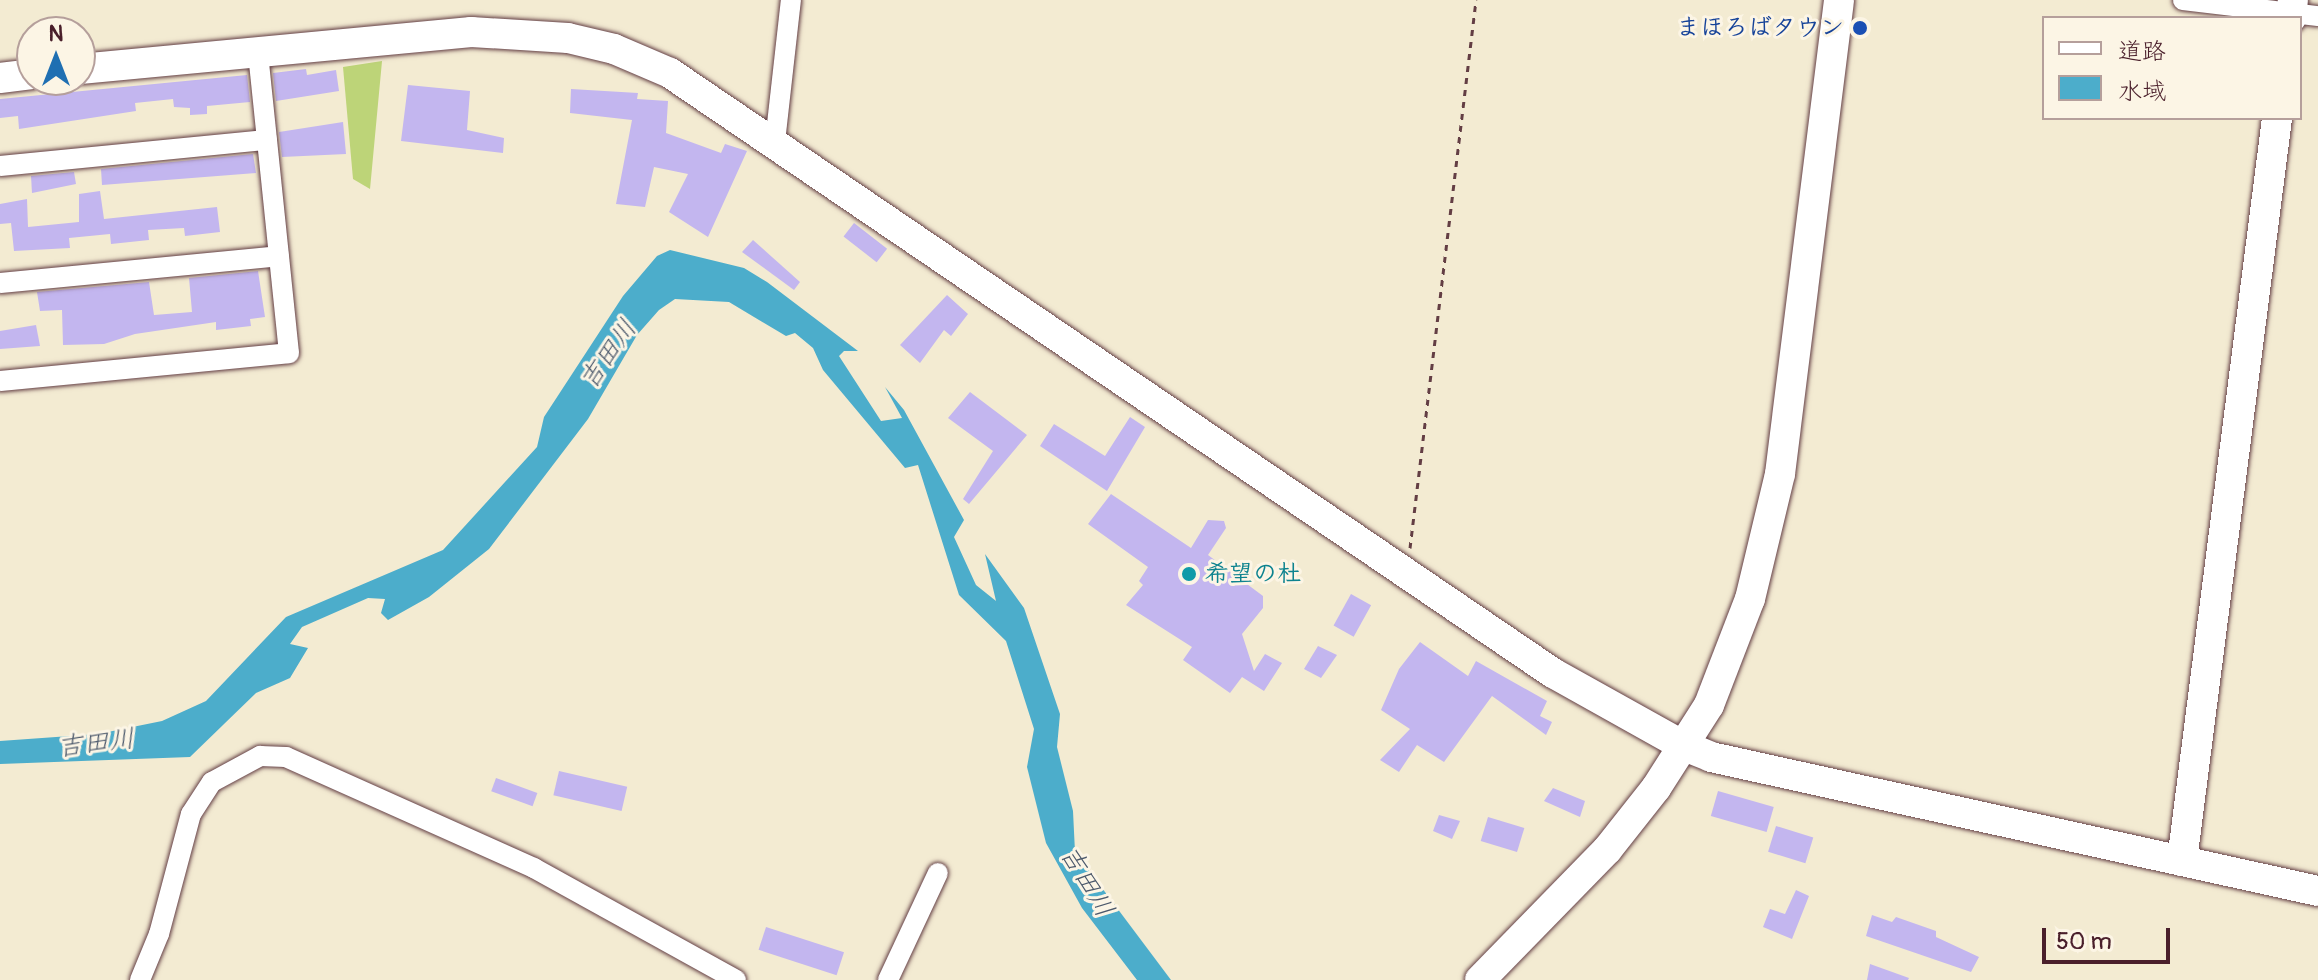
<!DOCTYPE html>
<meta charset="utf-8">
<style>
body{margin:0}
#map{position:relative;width:2318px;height:980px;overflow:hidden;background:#f3ebd2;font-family:Pangolin,"Klee One",sans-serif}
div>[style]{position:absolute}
.green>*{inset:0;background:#bdd478}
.water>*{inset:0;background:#4cadcb}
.building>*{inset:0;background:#c3b6ef;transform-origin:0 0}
.path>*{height:3px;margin-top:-1.5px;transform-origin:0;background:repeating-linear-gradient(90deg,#633e44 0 6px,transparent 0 12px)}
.roads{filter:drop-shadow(0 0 2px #633e44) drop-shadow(0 0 2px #633e44)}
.street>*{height:20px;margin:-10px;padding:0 10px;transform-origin:10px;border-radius:10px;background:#fff}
.secondary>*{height:30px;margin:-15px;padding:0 15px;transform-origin:15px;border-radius:15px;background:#fff}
.dots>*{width:22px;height:22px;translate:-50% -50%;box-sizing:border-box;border:4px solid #fcf5e5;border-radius:50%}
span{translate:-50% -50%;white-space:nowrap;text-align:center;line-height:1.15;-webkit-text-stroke:6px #fcf5e5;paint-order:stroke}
.transit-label{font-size:24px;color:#164399;font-weight:700}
.right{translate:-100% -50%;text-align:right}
.culture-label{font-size:24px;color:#0d838f;font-weight:700}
.left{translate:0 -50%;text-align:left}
.water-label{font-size:26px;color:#4b586b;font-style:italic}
.legend{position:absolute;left:2042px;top:16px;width:260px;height:104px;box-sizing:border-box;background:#fcf5e5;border:2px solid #b59f9b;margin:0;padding:10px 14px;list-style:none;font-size:24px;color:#4a1f2b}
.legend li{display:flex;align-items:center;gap:16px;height:40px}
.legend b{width:40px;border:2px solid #b59f9b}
.north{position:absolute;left:16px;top:16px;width:80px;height:80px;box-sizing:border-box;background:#fcf5e5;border:2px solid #b59f9b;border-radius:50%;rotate:0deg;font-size:22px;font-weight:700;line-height:32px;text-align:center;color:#4a1f2b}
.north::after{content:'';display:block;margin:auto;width:28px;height:36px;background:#1f6fb2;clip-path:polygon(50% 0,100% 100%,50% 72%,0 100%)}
.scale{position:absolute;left:2042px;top:928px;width:128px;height:36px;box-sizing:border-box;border:4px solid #4a1f2b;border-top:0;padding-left:10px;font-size:24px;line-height:28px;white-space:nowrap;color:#4a1f2b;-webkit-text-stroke:6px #fcf5e5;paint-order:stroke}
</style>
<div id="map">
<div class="green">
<div style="clip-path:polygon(382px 61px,370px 189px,353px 179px,343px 67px)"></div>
</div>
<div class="water">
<div style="clip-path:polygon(670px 250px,744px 268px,767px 282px,858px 351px,844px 351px,839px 356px,881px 421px,902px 418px,885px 387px,904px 410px,964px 520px,954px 537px,976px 585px,996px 601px,985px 554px,1024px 608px,1060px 714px,1057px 747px,1073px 811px,1075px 852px,1171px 980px,1137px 980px,1082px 908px,1046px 843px,1027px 767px,1034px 729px,1006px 641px,959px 595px,918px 465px,905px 468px,823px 370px,813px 348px,795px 333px,786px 336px,729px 302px,675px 299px,659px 310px,637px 335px,588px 419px,489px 549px,429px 597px,388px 620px,381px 613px,385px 599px,368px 598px,302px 627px,290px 644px,308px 648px,290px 678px,256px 693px,190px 757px,0 764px,0 741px,98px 734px,162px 721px,206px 701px,286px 617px,443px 550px,537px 447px,544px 417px,623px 296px,657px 256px)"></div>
</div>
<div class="building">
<div style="clip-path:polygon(306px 69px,307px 75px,336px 70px,339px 91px,276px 101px,273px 73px)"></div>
<div style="clip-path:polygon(247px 75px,250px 102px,207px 106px,207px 114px,190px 115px,190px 108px,174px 107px,173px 99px,135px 103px,136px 111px,19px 129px,18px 116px,0 118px,0 99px)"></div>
<div style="clip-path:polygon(408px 85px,470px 91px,467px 130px,504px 138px,503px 153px,401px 141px)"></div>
<div style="clip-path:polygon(571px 89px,638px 93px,637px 99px,668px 101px,666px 133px,721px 153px,725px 144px,747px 151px,708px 237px,669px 212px,688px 174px,654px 167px,645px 207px,616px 204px,632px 120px,570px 113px)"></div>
<div style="clip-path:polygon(343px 122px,346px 154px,282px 157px,279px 132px)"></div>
<div style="clip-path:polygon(253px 154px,256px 173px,102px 185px,101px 169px)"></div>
<div style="clip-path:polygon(74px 172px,76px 184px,32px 193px,31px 176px)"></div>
<div style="clip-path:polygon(100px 191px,104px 219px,217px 207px,220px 232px,185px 236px,184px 228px,148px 230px,149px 240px,111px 244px,110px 234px,69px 238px,70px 248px,14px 251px,11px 223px,0 224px,0 204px,27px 199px,28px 227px,79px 222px,79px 194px)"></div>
<div style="left:854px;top:223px;width:42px;height:17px;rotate:38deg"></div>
<div style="clip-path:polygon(753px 240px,800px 282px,794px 290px,742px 252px)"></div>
<div style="clip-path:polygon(258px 271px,265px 317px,250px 319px,251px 326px,216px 330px,216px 322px,135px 334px,104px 344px,63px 345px,62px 310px,40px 311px,37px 292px,149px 282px,154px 315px,192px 312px,189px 278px)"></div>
<div style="clip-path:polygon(947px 295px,968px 314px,951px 336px,944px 330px,920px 363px,900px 345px)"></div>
<div style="clip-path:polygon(36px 325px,40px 346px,0 349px,0 331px)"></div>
<div style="clip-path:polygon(970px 392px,1027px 435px,969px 504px,963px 499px,993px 451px,948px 418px)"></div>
<div style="clip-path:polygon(1130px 417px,1145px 427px,1107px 491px,1040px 446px,1054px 424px,1105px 456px)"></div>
<div style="clip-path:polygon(1111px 494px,1191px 548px,1208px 520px,1224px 521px,1226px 528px,1208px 555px,1263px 596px,1263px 608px,1242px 634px,1254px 671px,1265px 654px,1282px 663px,1264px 691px,1242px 677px,1230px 693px,1183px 660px,1192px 647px,1126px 605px,1143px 585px,1139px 581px,1148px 567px,1088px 524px)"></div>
<div style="left:1351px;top:594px;width:23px;height:36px;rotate:29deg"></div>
<div style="clip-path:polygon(1420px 642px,1468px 676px,1476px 661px,1547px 701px,1540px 716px,1552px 722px,1546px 735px,1492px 696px,1444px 762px,1417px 745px,1399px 772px,1380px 760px,1410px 729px,1381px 710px,1399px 669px)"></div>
<div style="clip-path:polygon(1318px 646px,1337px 655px,1321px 678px,1304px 669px)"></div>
<div style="left:559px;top:771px;width:70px;height:25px;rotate:13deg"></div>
<div style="left:496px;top:778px;width:44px;height:14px;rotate:20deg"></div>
<div style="clip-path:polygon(1553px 788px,1585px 801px,1580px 817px,1544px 801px)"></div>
<div style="left:1718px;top:791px;width:58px;height:26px;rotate:16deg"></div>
<div style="clip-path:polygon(1439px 815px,1460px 821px,1452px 839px,1433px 831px)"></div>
<div style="left:1488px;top:817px;width:38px;height:25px;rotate:17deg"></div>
<div style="left:1776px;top:826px;width:39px;height:27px;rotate:17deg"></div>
<div style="clip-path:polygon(1796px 890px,1809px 896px,1792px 939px,1763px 927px,1770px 909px,1785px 914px)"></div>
<div style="clip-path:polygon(1872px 915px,1892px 922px,1896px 917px,1936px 931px,1936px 937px,1979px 957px,1971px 972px,1866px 936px)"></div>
<div style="left:766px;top:927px;width:82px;height:24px;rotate:18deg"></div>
<div style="clip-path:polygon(1870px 964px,1909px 978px,1908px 980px,1867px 980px)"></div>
</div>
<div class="path">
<div style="left:1410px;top:548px;width:552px;rotate:-83.13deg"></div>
</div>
<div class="roads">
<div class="street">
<div style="left:2183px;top:0;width:136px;rotate:6.8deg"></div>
<div style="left:775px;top:142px;width:143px;rotate:-83.6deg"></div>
<div style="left:0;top:166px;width:268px;rotate:-5.6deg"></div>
<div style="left:0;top:283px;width:280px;rotate:-5.5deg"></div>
<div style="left:0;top:381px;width:290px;rotate:-5.5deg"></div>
<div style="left:289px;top:353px;width:304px;rotate:-95.9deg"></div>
<div style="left:140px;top:980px;width:50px;rotate:-67.6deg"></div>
<div style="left:159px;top:934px;width:124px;rotate:-75.1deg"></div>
<div style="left:191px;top:814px;width:38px;rotate:-57deg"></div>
<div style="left:212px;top:782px;width:55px;rotate:-28.4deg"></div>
<div style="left:260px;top:756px;width:26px;rotate:2deg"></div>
<div style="left:286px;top:757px;width:272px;rotate:24.1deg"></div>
<div style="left:534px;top:868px;width:231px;rotate:29deg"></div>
<div style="left:888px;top:980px;width:118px;rotate:-65deg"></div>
</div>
<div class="secondary">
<div style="left:2291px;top:18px;width:18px;rotate:-84deg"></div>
<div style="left:80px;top:69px;width:393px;rotate:-5.4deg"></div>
<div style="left:471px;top:32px;width:97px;rotate:3.5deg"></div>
<div style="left:568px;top:38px;width:47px;rotate:13.4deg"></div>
<div style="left:614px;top:49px;width:61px;rotate:23.2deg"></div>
<div style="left:670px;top:73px;width:1068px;rotate:34.2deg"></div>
<div style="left:1553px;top:673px;width:148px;rotate:29.2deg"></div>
<div style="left:1682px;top:745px;width:31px;rotate:22deg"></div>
<div style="left:1711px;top:757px;width:622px;rotate:12.45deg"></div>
<div style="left:0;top:78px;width:32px;rotate:-7deg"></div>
<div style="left:2182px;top:861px;width:749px;rotate:-82.71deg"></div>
<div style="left:1480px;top:980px;width:182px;rotate:-45.7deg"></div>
<div style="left:1607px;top:850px;width:79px;rotate:-51.7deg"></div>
<div style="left:1656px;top:788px;width:98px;rotate:-57.4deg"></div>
<div style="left:1709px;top:705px;width:114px;rotate:-68.9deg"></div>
<div style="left:1750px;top:599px;width:129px;rotate:-76.5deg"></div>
<div style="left:1780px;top:474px;width:478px;rotate:-82.9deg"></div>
</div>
</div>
<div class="dots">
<div style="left:1860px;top:28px;background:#1a4fb4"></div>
<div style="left:1189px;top:574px;background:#0f9aa8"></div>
</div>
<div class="transit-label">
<span class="right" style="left:1844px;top:28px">まほろばタウン</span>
</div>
<div class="culture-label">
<span class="left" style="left:1205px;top:574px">希望の杜</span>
</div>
<div class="water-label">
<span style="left:609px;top:355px;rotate:-55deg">吉田川</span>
<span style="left:96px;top:744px;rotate:-7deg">吉田川</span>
<span style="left:1086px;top:882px;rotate:59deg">吉田川</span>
</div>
<ul class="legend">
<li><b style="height:10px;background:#fff"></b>道路</li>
<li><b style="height:22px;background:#4cadcb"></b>水域</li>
</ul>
<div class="north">N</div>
<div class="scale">50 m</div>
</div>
